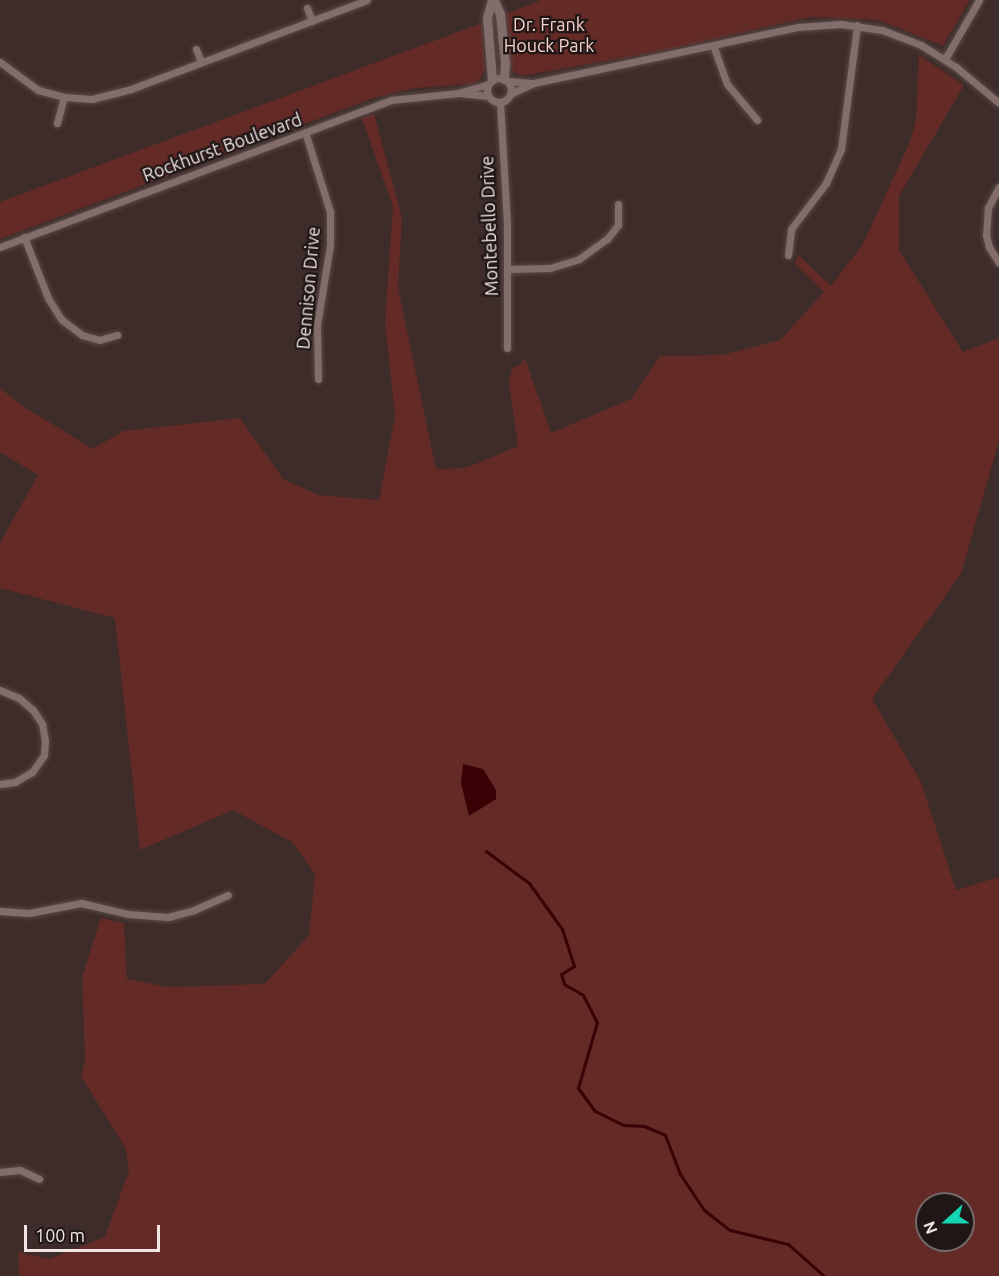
<!DOCTYPE html>
<style>
body{margin:0}
#map{position:relative;width:999px;height:1276px;overflow:hidden;background:#3e2c2a;font-family:Ubuntu,sans-serif}
div>[style]{position:absolute}
.green>*{inset:0;background:#632a26}
.water>*{inset:0;background:#3a0204}
.stream>*{height:3px;margin:-1.5px;padding:0 1.5px;transform-origin:1.5px;border-radius:1.5px;background:#3a0204}
.roads{filter:drop-shadow(0 0 2px #594a48) drop-shadow(0 0 2px #594a48)}
.minor>*{height:7px;margin:-3.5px;padding:0 3.5px;transform-origin:3.5px;border-radius:3.5px;background:#826d6a}
.minor>.ring{margin:-3.5px;padding:0;box-sizing:content-box;background:none;border:7px solid #826d6a;border-radius:50%}
.tertiary>*{height:9px;margin:-4.5px;padding:0 4.5px;transform-origin:4.5px;border-radius:4.5px;background:#826d6a}
span{translate:-50% -50%;white-space:nowrap;text-align:center;line-height:1.15;-webkit-text-stroke:4.5px #1f1716;paint-order:stroke}
.park-label{font-size:18px;color:#f9d1cc}
.street-label{font-size:18px;color:#f1e4e3}
.north{position:absolute;left:915px;top:1192px;width:60px;height:60px;box-sizing:border-box;background:#1f1716;border:2px solid #736968;border-radius:50%;rotate:249deg;font-size:16px;font-weight:700;line-height:24px;text-align:center;color:#f1e4e3}
.north::after{content:'';display:block;margin:auto;width:21px;height:27px;background:#13d5b3;clip-path:polygon(50% 0,100% 100%,50% 72%,0 100%)}
.scale{position:absolute;left:24px;top:1225px;width:136px;height:27px;box-sizing:border-box;border:3px solid #f1e4e3;border-top:0;padding-left:8px;font-size:18px;line-height:21px;white-space:nowrap;color:#f1e4e3;-webkit-text-stroke:4px #1f1716;paint-order:stroke}
</style>
<div id="map">
<div class="green">
<div style="clip-path:polygon(541px 0,970px 0,943px 46px,878px 20px,810px 17px,662px 51px,522px 76px,514px 72px,510px 66px,506px 14px)"></div>
<div style="clip-path:polygon(482px 23px,485px 69px,480px 79px,474px 84px,415px 88px,374px 98px,0 239px,0 202px)"></div>
<div style="clip-path:polygon(evenodd,919px 55px,964px 85px,899px 196px,899px 250px,963px 352px,999px 338px,999px 441px,961px 574px,872px 699px,921px 782px,956px 890px,999px 877px,999px 1276px,19px 1276px,18px 1252px,50px 1259px,105px 1237px,129px 1171px,126px 1149px,81px 1076px,85px 1061px,82px 977px,101px 918px,124px 923px,127px 979px,168px 987px,265px 984px,309px 935px,315px 874px,292px 842px,233px 810px,140px 850px,115px 618px,0 588px,0 543px,38px 475px,0 452px,0 388px,21px 405px,93px 449px,123px 431px,240px 418px,283px 479px,318px 495px,379px 500px,395px 416px,385px 322px,393px 207px,362px 118px,374px 114px,402px 218px,398px 288px,436px 469px,466px 468px,518px 446px,509px 383px,512px 369px,521px 364px,525px 358px,551px 433px,631px 399px,660px 356px,722px 355px,780px 340px,824px 292px,795px 264px,798px 255px,831px 286px,863px 244px,909px 144px,916px 121px,919px 55px,927px 1204px,963px 1204px,963px 1240px,927px 1240px,927px 1204px)"></div>
</div>
<div class="water">
<div style="clip-path:polygon(463px 764px,483px 769px,496px 790px,496px 799px,469px 816px,461px 783px)"></div>
</div>
<div class="stream">
<div style="left:486px;top:851px;width:54px;rotate:36.7deg"></div>
<div style="left:529px;top:883px;width:57px;rotate:54.3deg"></div>
<div style="left:562px;top:929px;width:39px;rotate:72deg"></div>
<div style="left:574px;top:966px;width:15px;rotate:148deg"></div>
<div style="left:561px;top:974px;width:10px;rotate:73deg"></div>
<div style="left:564px;top:984px;width:22px;rotate:30deg"></div>
<div style="left:583px;top:995px;width:30px;rotate:63deg"></div>
<div style="left:597px;top:1022px;width:69px;rotate:106.1deg"></div>
<div style="left:578px;top:1088px;width:29px;rotate:54deg"></div>
<div style="left:595px;top:1111px;width:32px;rotate:26deg"></div>
<div style="left:624px;top:1125px;width:20px;rotate:3deg"></div>
<div style="left:644px;top:1126px;width:23px;rotate:23deg"></div>
<div style="left:665px;top:1135px;width:42px;rotate:69deg"></div>
<div style="left:680px;top:1174px;width:43px;rotate:56.3deg"></div>
<div style="left:704px;top:1210px;width:33px;rotate:38deg"></div>
<div style="left:730px;top:1230px;width:60px;rotate:13.6deg"></div>
<div style="left:788px;top:1244px;width:48px;rotate:41.6deg"></div>
</div>
<div class="roads">
<div class="minor">
<div style="left:307px;top:8px;width:14px;rotate:69deg"></div>
<div style="left:713px;top:45px;width:41px;rotate:70.3deg"></div>
<div style="left:727px;top:84px;width:47px;rotate:50.2deg"></div>
<div style="left:196px;top:49px;width:14px;rotate:69deg"></div>
<div style="left:945px;top:59px;width:68px;rotate:-60deg"></div>
<div style="left:0;top:62px;width:47px;rotate:36.4deg"></div>
<div style="left:38px;top:90px;width:27px;rotate:15deg"></div>
<div style="left:64px;top:97px;width:28px;rotate:4deg"></div>
<div style="left:92px;top:99px;width:40px;rotate:-14.4deg"></div>
<div style="left:131px;top:89px;width:252px;rotate:-20.7deg"></div>
<div class="ring" style="left:487px;top:78px;width:17px;height:17px"></div>
<div style="left:507px;top:81px;width:24px;rotate:5deg"></div>
<div style="left:461px;top:92px;width:29px;rotate:-16deg"></div>
<div style="left:510px;top:94px;width:26px;rotate:-25deg"></div>
<div style="left:534px;top:83px;width:270px;rotate:-12deg"></div>
<div style="left:798px;top:27px;width:43px;rotate:-4deg"></div>
<div style="left:841px;top:24px;width:41px;rotate:8.3deg"></div>
<div style="left:882px;top:30px;width:42px;rotate:21deg"></div>
<div style="left:921px;top:45px;width:41px;rotate:32.2deg"></div>
<div style="left:956px;top:67px;width:56px;rotate:39.9deg"></div>
<div style="left:500px;top:102px;width:123px;rotate:86.7deg"></div>
<div style="left:507px;top:225px;width:123px;rotate:90deg"></div>
<div style="left:57px;top:123px;width:27px;rotate:-75deg"></div>
<div style="left:305px;top:132px;width:84px;rotate:72.6deg"></div>
<div style="left:330px;top:212px;width:33px;rotate:90deg"></div>
<div style="left:330px;top:245px;width:81px;rotate:99.2deg"></div>
<div style="left:317px;top:325px;width:54px;rotate:88.9deg"></div>
<div style="left:999px;top:187px;width:24px;rotate:118deg"></div>
<div style="left:988px;top:208px;width:27px;rotate:94deg"></div>
<div style="left:986px;top:235px;width:12px;rotate:76deg"></div>
<div style="left:989px;top:247px;width:19px;rotate:58deg"></div>
<div style="left:24px;top:237px;width:66px;rotate:68.5deg"></div>
<div style="left:48px;top:298px;width:26px;rotate:58deg"></div>
<div style="left:62px;top:320px;width:25px;rotate:37deg"></div>
<div style="left:82px;top:335px;width:18px;rotate:16deg"></div>
<div style="left:99px;top:340px;width:19px;rotate:-16deg"></div>
<div style="left:0;top:247px;width:418px;rotate:-20.6deg"></div>
<div style="left:391px;top:100px;width:68px;rotate:-5.9deg"></div>
<div style="left:459px;top:93px;width:29px;rotate:6deg"></div>
<div style="left:788px;top:255px;width:26px;rotate:-83deg"></div>
<div style="left:791px;top:229px;width:58px;rotate:-52.7deg"></div>
<div style="left:826px;top:183px;width:37px;rotate:-66deg"></div>
<div style="left:841px;top:149px;width:125px;rotate:-82.6deg"></div>
<div style="left:509px;top:269px;width:41px;rotate:-1.4deg"></div>
<div style="left:550px;top:268px;width:30px;rotate:-17deg"></div>
<div style="left:579px;top:259px;width:34px;rotate:-36deg"></div>
<div style="left:607px;top:239px;width:18px;rotate:-52deg"></div>
<div style="left:618px;top:225px;width:21px;rotate:-90deg"></div>
<div style="left:0;top:690px;width:21px;rotate:23deg"></div>
<div style="left:19px;top:698px;width:18px;rotate:41deg"></div>
<div style="left:33px;top:710px;width:17px;rotate:57deg"></div>
<div style="left:42px;top:724px;width:17px;rotate:80deg"></div>
<div style="left:45px;top:741px;width:14px;rotate:94deg"></div>
<div style="left:44px;top:755px;width:21px;rotate:125deg"></div>
<div style="left:32px;top:772px;width:20px;rotate:150deg"></div>
<div style="left:15px;top:782px;width:15px;rotate:172deg"></div>
<div style="left:0;top:911px;width:29px;rotate:4deg"></div>
<div style="left:29px;top:913px;width:53px;rotate:-10.9deg"></div>
<div style="left:81px;top:903px;width:48px;rotate:13.2deg"></div>
<div style="left:128px;top:914px;width:40px;rotate:4.3deg"></div>
<div style="left:168px;top:917px;width:27px;rotate:-15deg"></div>
<div style="left:194px;top:910px;width:37px;rotate:-24deg"></div>
<div style="left:0;top:1172px;width:20px;rotate:-6deg"></div>
<div style="left:20px;top:1170px;width:21px;rotate:25deg"></div>
</div>
<div class="tertiary">
<div style="left:492px;top:0;width:19px;rotate:106deg"></div>
<div style="left:487px;top:18px;width:62px;rotate:85.4deg"></div>
<div style="left:494px;top:0;width:15px;rotate:67deg"></div>
<div style="left:500px;top:14px;width:49px;rotate:84.2deg"></div>
<div style="left:505px;top:63px;width:16px;rotate:94deg"></div>
</div>
</div>
<div class="park-label">
<span style="left:549px;top:35px">Dr. Frank<br>Houck Park</span>
</div>
<div class="street-label">
<span style="left:222px;top:147px;rotate:-20deg">Rockhurst Boulevard</span>
<span style="left:489px;top:226px;rotate:-92deg">Montebello Drive</span>
<span style="left:308px;top:288px;rotate:-85deg">Dennison Drive</span>
</div>
<div class="north">N</div>
<div class="scale">100 m</div>
</div>
